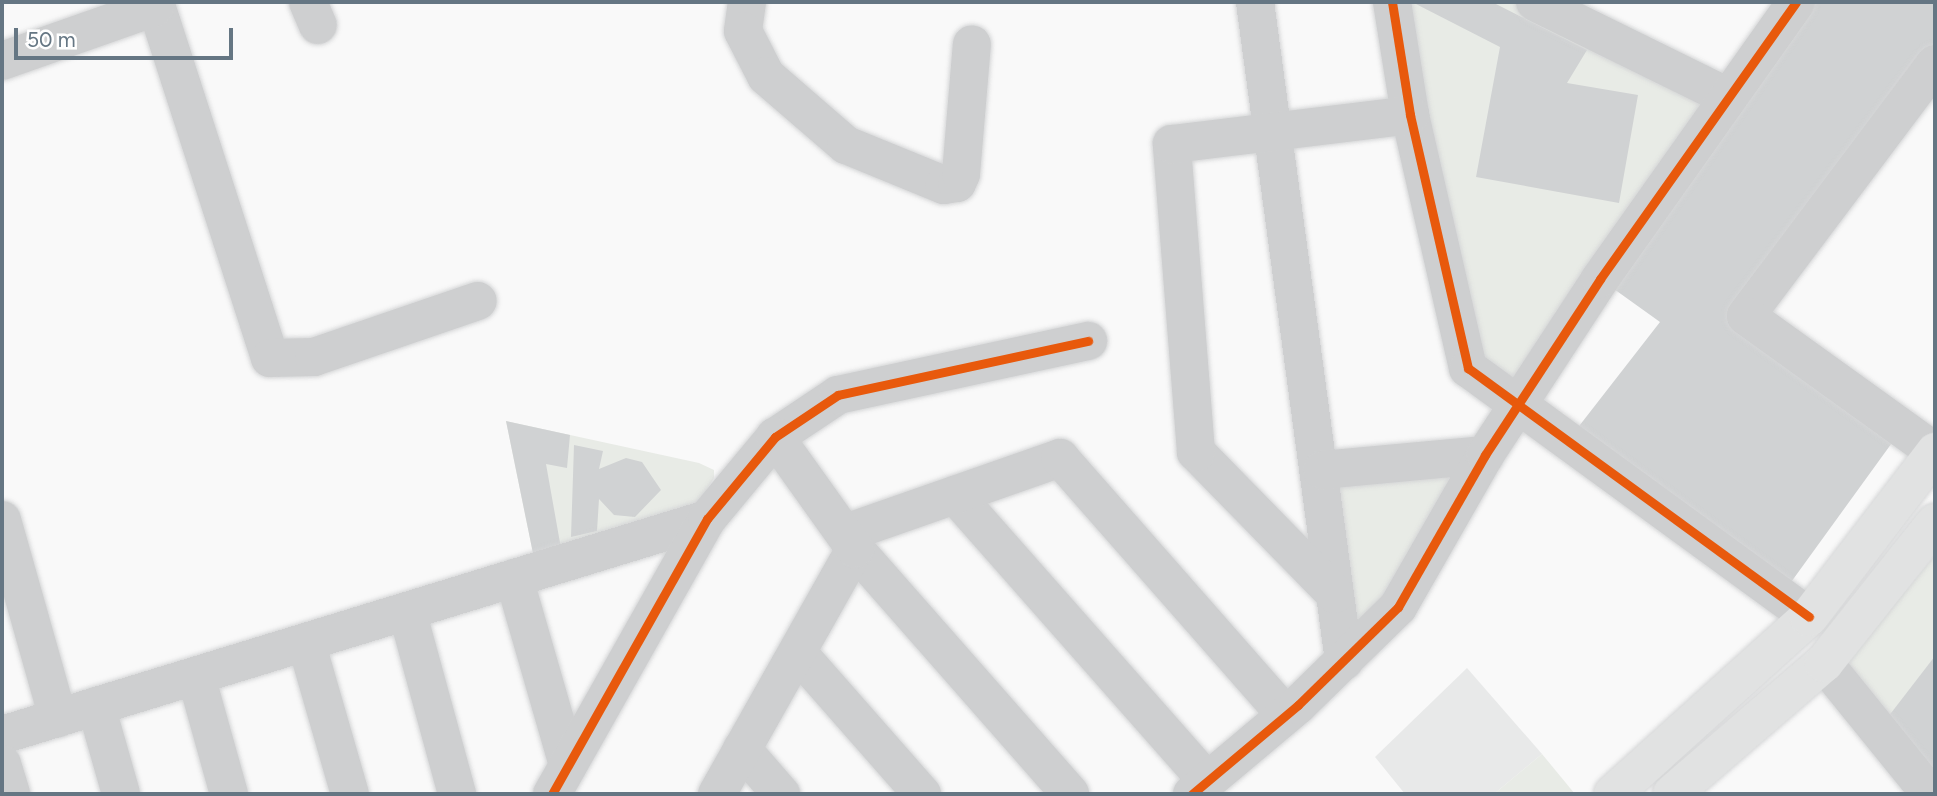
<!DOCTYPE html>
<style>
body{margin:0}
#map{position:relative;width:1937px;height:796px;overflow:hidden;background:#f9f9f9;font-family:Figtree,sans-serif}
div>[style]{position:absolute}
.built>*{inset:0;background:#e8e9e9}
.green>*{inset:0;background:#e8ebe6}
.building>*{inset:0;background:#d0d2d3}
.roads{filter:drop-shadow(0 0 2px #d5d6d7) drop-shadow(0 0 2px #d5d6d7)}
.minor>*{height:38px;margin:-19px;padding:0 19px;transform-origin:19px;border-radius:19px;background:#cecfd0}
.major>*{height:38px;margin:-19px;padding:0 19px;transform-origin:19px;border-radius:19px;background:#e1e2e2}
.cycleway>*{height:9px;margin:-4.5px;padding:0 4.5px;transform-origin:4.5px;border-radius:4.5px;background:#e8590c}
span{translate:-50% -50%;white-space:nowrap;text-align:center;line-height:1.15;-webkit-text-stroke:7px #fff;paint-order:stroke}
.frame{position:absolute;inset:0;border:4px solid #657683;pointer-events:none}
.scale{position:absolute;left:14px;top:28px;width:219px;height:32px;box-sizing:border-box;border:4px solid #657683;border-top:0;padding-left:9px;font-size:21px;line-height:24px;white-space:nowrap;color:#657683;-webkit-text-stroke:5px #fff;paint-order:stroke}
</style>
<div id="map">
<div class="built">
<div style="clip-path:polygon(1467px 668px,1542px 754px,1494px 794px,1405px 794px,1375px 757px)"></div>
</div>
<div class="green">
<div style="clip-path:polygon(1392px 2px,1535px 2px,1724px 95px,1523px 405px,1468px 368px)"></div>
<div style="clip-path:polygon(506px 421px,699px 463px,714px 470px,714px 478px,692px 513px,535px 563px)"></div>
<div style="clip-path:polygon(1485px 455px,1344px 661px,1322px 470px)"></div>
<div style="clip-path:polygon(1935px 555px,1935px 794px,1835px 676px)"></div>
<div style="clip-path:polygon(1542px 754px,1575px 794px,1494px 794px)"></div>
</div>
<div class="building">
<div style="clip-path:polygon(1412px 2px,1492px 2px,1587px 50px,1567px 83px,1638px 95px,1619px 203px,1476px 177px,1500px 47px)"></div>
<div style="clip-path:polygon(1796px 2px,1935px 2px,1935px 64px,1746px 317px,1902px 429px,1781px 596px,1569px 439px,1660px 322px,1600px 279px)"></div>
<div style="clip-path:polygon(506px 421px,570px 435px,567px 468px,546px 464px,562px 554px,535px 563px)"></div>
<div style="clip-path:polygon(574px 445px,603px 451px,599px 469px,626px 458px,642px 462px,661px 490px,635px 517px,614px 515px,599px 499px,597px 531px,571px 537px)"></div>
<div style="clip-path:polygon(1935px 656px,1935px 771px,1888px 717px)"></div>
</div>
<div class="roads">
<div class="minor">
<div style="left:155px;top:2px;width:374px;rotate:72.1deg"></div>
<div style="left:270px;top:358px;width:44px;rotate:-1.3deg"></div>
<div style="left:314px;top:357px;width:173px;rotate:-18.9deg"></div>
<div style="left:308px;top:2px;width:25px;rotate:67deg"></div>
<div style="left:747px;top:2px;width:29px;rotate:98deg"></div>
<div style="left:743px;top:31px;width:51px;rotate:62.9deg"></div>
<div style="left:766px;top:76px;width:106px;rotate:40.8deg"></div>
<div style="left:846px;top:145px;width:106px;rotate:22.2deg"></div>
<div style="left:944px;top:185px;width:13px;rotate:-9deg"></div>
<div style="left:957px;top:183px;width:10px;rotate:-66deg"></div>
<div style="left:961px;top:174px;width:130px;rotate:-85.2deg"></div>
<div style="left:1255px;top:2px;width:665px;rotate:82.31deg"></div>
<div style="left:1392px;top:2px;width:114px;rotate:80.9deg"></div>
<div style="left:1410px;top:115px;width:260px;rotate:77.1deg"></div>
<div style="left:1468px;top:368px;width:422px;rotate:36.1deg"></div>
<div style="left:1535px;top:2px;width:211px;rotate:26.2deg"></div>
<div style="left:2px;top:61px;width:162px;rotate:-19.4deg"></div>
<div style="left:1935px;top:64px;width:315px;rotate:126.9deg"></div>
<div style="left:1746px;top:316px;width:233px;rotate:35.7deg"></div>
<div style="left:1322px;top:470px;width:164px;rotate:-5.3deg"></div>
<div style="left:955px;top:495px;width:381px;rotate:48.6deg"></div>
<div style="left:2px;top:520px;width:206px;rotate:74.2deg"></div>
<div style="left:846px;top:533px;width:227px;rotate:-19.3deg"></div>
<div style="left:1060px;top:458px;width:342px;rotate:48.7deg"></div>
<div style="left:855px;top:549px;width:326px;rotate:48.7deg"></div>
<div style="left:514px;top:578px;width:195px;rotate:73.9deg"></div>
<div style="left:1335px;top:594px;width:199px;rotate:-134.4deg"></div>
<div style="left:1196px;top:452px;width:309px;rotate:-94.5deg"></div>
<div style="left:1172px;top:144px;width:240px;rotate:-6.9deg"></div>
<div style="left:407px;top:611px;width:190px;rotate:74.7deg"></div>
<div style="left:306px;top:642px;width:158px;rotate:73.9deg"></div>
<div style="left:798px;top:653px;width:188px;rotate:48.7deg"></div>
<div style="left:1824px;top:663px;width:169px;rotate:51deg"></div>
<div style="left:196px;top:676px;width:123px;rotate:74.4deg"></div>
<div style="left:96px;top:706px;width:91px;rotate:74.1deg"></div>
<div style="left:2px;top:735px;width:737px;rotate:-17.03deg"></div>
<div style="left:742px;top:749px;width:60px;rotate:49.1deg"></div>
<div style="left:2px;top:764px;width:31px;rotate:73deg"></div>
<div style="left:552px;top:794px;width:316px;rotate:-60.6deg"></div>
<div style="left:707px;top:519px;width:107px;rotate:-50.3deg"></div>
<div style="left:775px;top:437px;width:76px;rotate:-33.7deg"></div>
<div style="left:838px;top:395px;width:256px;rotate:-12.2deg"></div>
<div style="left:717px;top:794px;width:281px;rotate:-60.6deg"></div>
<div style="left:855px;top:549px;width:138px;rotate:-125.5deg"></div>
<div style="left:1192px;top:794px;width:138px;rotate:-40deg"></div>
<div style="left:1298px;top:705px;width:140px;rotate:-44.4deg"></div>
<div style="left:1398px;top:607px;width:175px;rotate:-60.2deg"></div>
<div style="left:1485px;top:455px;width:210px;rotate:-56.8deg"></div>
<div style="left:1600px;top:279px;width:339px;rotate:-54.7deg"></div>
</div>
<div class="major">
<div style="left:1613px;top:794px;width:264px;rotate:-42.1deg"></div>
<div style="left:1809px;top:617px;width:208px;rotate:-52.6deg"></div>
<div style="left:1672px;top:794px;width:201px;rotate:-40.8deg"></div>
<div style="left:1824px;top:663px;width:179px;rotate:-51.6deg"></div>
</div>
</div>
<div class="cycleway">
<div style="left:1392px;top:2px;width:114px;rotate:80.9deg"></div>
<div style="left:1410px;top:115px;width:260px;rotate:77.1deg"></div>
<div style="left:1468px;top:368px;width:422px;rotate:36.1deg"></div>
<div style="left:552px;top:794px;width:316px;rotate:-60.6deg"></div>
<div style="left:707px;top:519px;width:107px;rotate:-50.3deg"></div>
<div style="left:775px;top:437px;width:76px;rotate:-33.7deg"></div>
<div style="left:838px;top:395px;width:256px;rotate:-12.2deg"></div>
<div style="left:1192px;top:794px;width:138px;rotate:-40deg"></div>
<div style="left:1298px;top:705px;width:140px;rotate:-44.4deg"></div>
<div style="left:1398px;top:607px;width:175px;rotate:-60.2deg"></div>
<div style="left:1485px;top:455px;width:210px;rotate:-56.8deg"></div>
<div style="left:1600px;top:279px;width:339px;rotate:-54.7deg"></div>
</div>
<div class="frame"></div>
<div class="scale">50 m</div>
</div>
